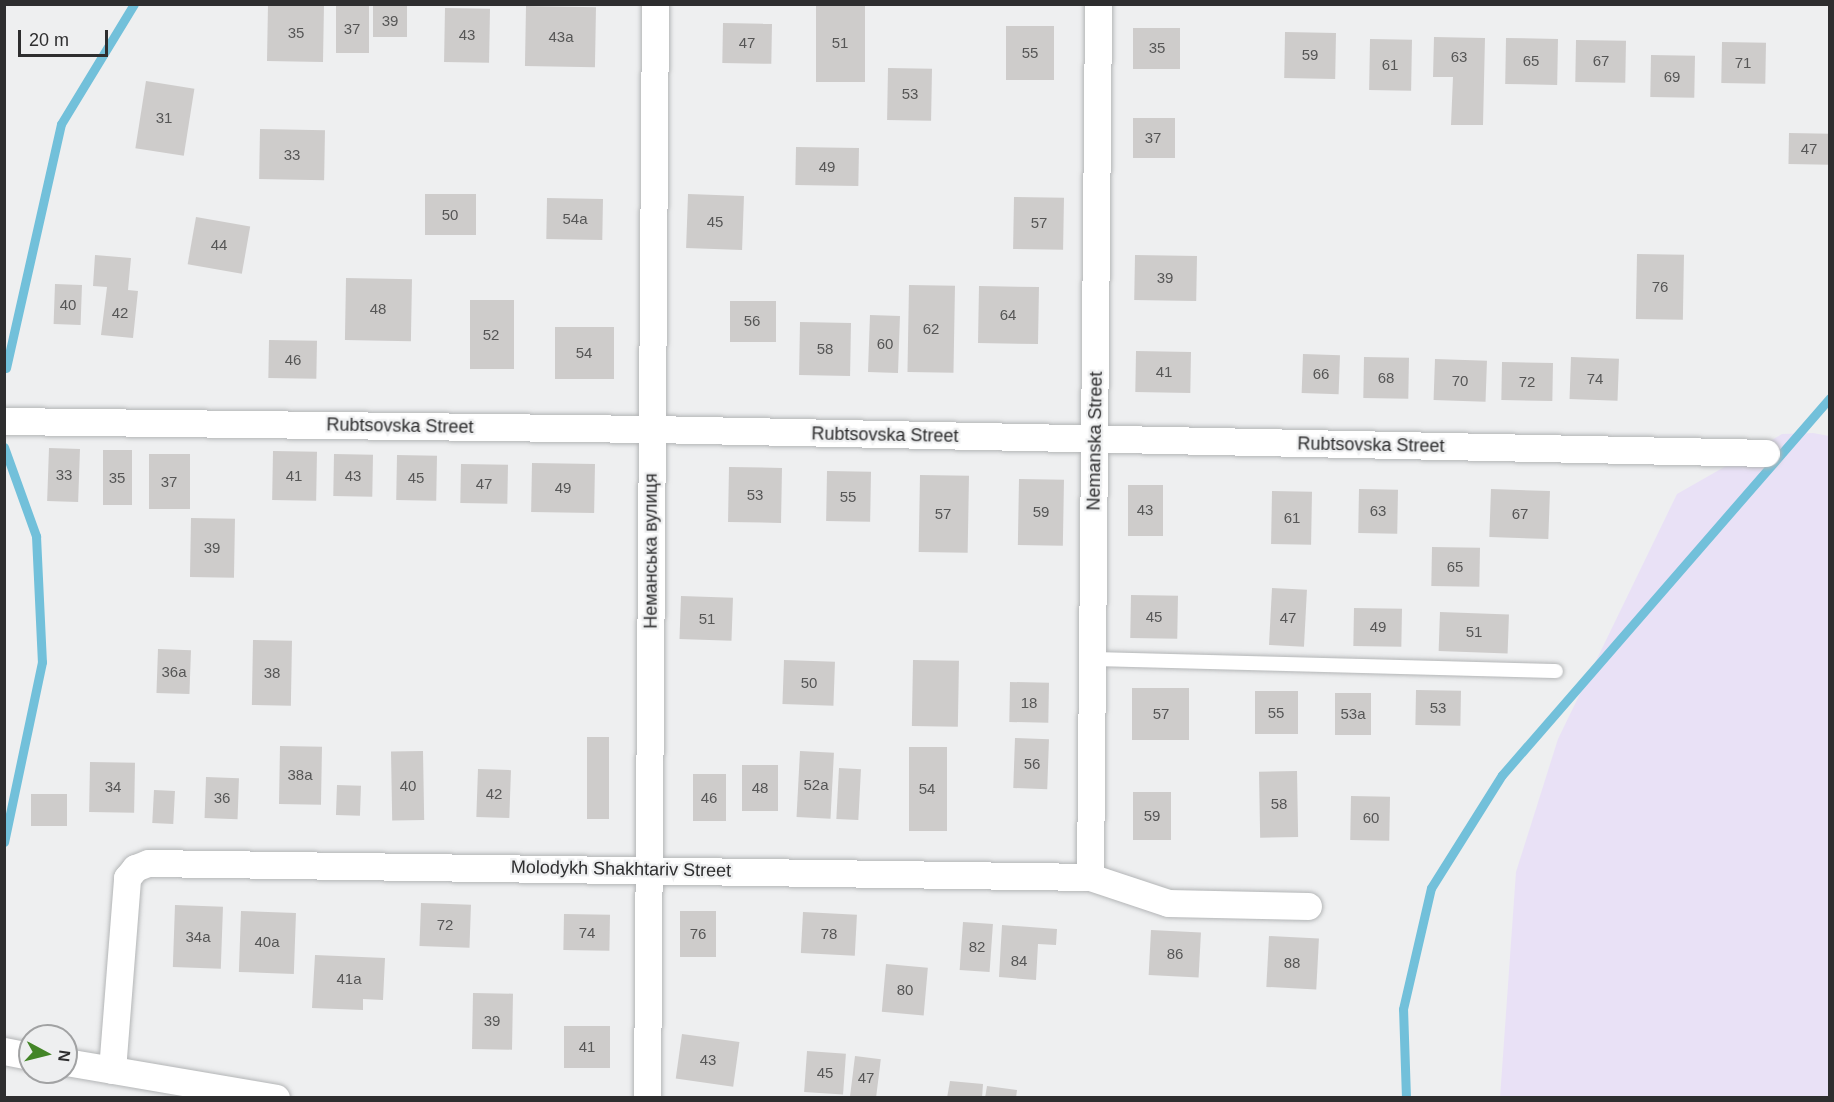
<!DOCTYPE html>
<meta charset="utf-8">
<style>
body{margin:0}
#map{position:relative;width:1834px;height:1102px;overflow:hidden;background:#eeeff0;font-family:Arial,sans-serif}
div>[style]{position:absolute}
.industrial>*{inset:0;background:#e9e1f6}
.stream>*{height:9px;margin:-4.5px;padding:0 4.5px;transform-origin:4.5px;border-radius:4.5px;background:#72c0da}
.building>*{inset:0;background:#cecccb;transform-origin:0 0}
.roads{filter:drop-shadow(0 0 2px #b3b5b6) drop-shadow(0 0 2px #b3b5b6)}
.service>*{height:14px;margin:-7px;padding:0 7px;transform-origin:7px;border-radius:7px;background:#fff}
.minor>*{height:27px;margin:-13.5px;padding:0 13.5px;transform-origin:13.5px;border-radius:13.5px;background:#fff}
span{translate:-50% -50%;white-space:nowrap;text-align:center;line-height:1.15;-webkit-text-stroke:4.5px #eeeff0;paint-order:stroke}
.number-label{font-size:15px;color:#565656}
.number-label span{-webkit-text-stroke-width:0}
.street-label{font-size:18px;color:#2e2e2f}
.frame{position:absolute;inset:0;border:6px solid #2e2e2f;pointer-events:none}
.north{position:absolute;left:18px;top:1024px;width:60px;height:60px;box-sizing:border-box;background:#eeeff0;border:2px solid #a1a2a3;border-radius:50%;rotate:97deg;font-size:16px;font-weight:700;line-height:24px;text-align:center;color:#2e2e2f}
.north::after{content:'';display:block;margin:auto;width:21px;height:27px;background:#438527;clip-path:polygon(50% 0,100% 100%,50% 72%,0 100%)}
.scale{position:absolute;left:18px;top:30px;width:90px;height:27px;box-sizing:border-box;border:3px solid #2e2e2f;border-top:0;padding-left:8px;font-size:18px;line-height:21px;white-space:nowrap;color:#2e2e2f;-webkit-text-stroke:4px #eeeff0;paint-order:stroke}
</style>
<div id="map">
<div class="industrial">
<div style="clip-path:polygon(1813px 433px,1829px 436px,1829px 1097px,1500px 1098px,1516px 872px,1558px 739px,1677px 494px,1782px 434px)"></div>
</div>
<div class="stream">
<div style="left:6px;top:368px;width:250px;rotate:-77.3deg"></div>
<div style="left:61px;top:124px;width:140px;rotate:-58.7deg"></div>
<div style="left:4px;top:447px;width:95px;rotate:70.2deg"></div>
<div style="left:36px;top:536px;width:126px;rotate:87.3deg"></div>
<div style="left:42px;top:662px;width:184px;rotate:101.9deg"></div>
<div style="left:1406px;top:1098px;width:89px;rotate:-91.9deg"></div>
<div style="left:1403px;top:1009px;width:124px;rotate:-77deg"></div>
<div style="left:1431px;top:888px;width:133px;rotate:-57.9deg"></div>
<div style="left:1502px;top:775px;width:500px;rotate:-49deg"></div>
</div>
<div class="building">
<div style="left:268px;top:4px;width:56px;height:57px;rotate:1deg"></div>
<div style="left:336px;top:4px;width:33px;height:49px"></div>
<div style="left:816px;top:4px;width:49px;height:78px"></div>
<div style="left:373px;top:5px;width:34px;height:32px"></div>
<div style="left:526px;top:6px;width:70px;height:60px;rotate:1deg"></div>
<div style="left:445px;top:8px;width:45px;height:54px;rotate:1deg"></div>
<div style="left:723px;top:23px;width:49px;height:40px;rotate:1deg"></div>
<div style="left:1006px;top:26px;width:48px;height:54px"></div>
<div style="left:1133px;top:28px;width:47px;height:41px"></div>
<div style="left:1285px;top:32px;width:51px;height:46px;rotate:1deg"></div>
<div style="clip-path:polygon(1434px 37px,1485px 38px,1483px 125px,1451px 125px,1453px 77px,1433px 77px)"></div>
<div style="left:1506px;top:38px;width:52px;height:46px;rotate:1deg"></div>
<div style="left:1370px;top:39px;width:42px;height:51px;rotate:1deg"></div>
<div style="left:1576px;top:40px;width:50px;height:42px;rotate:1deg"></div>
<div style="left:1722px;top:42px;width:44px;height:41px;rotate:1deg"></div>
<div style="left:1651px;top:55px;width:44px;height:42px;rotate:1deg"></div>
<div style="left:888px;top:68px;width:44px;height:52px;rotate:1deg"></div>
<div style="left:146px;top:81px;width:49px;height:68px;rotate:9deg"></div>
<div style="left:1133px;top:118px;width:42px;height:40px"></div>
<div style="left:260px;top:129px;width:65px;height:50px;rotate:1deg"></div>
<div style="left:1789px;top:133px;width:41px;height:31px;rotate:1deg"></div>
<div style="left:796px;top:147px;width:63px;height:38px;rotate:1deg"></div>
<div style="left:425px;top:194px;width:51px;height:41px"></div>
<div style="left:688px;top:194px;width:56px;height:54px;rotate:2deg"></div>
<div style="left:1014px;top:197px;width:50px;height:52px;rotate:1deg"></div>
<div style="left:547px;top:198px;width:56px;height:41px;rotate:1deg"></div>
<div style="left:196px;top:217px;width:55px;height:48px;rotate:10deg"></div>
<div style="left:1637px;top:254px;width:47px;height:65px;rotate:1deg"></div>
<div style="clip-path:polygon(95px 255px,131px 258px,128px 290px,138px 291px,133px 338px,101px 335px,107px 287px,93px 286px)"></div>
<div style="left:1135px;top:255px;width:62px;height:45px;rotate:1deg"></div>
<div style="left:346px;top:278px;width:66px;height:62px;rotate:1deg"></div>
<div style="left:55px;top:284px;width:27px;height:40px;rotate:2deg"></div>
<div style="left:909px;top:285px;width:46px;height:87px;rotate:1deg"></div>
<div style="left:979px;top:286px;width:60px;height:57px;rotate:1deg"></div>
<div style="left:470px;top:300px;width:44px;height:69px"></div>
<div style="left:730px;top:301px;width:46px;height:41px"></div>
<div style="left:870px;top:315px;width:30px;height:57px;rotate:2deg"></div>
<div style="left:800px;top:322px;width:51px;height:53px;rotate:1deg"></div>
<div style="left:555px;top:327px;width:59px;height:52px"></div>
<div style="left:269px;top:340px;width:48px;height:38px;rotate:1deg"></div>
<div style="left:1136px;top:351px;width:55px;height:41px;rotate:1deg"></div>
<div style="left:1303px;top:354px;width:37px;height:39px;rotate:2deg"></div>
<div style="left:1364px;top:357px;width:45px;height:41px;rotate:1deg"></div>
<div style="left:1571px;top:357px;width:48px;height:42px;rotate:2deg"></div>
<div style="left:1435px;top:359px;width:52px;height:41px;rotate:2deg"></div>
<div style="left:1502px;top:362px;width:51px;height:38px;rotate:1deg"></div>
<div style="left:49px;top:448px;width:31px;height:53px;rotate:2deg"></div>
<div style="left:103px;top:450px;width:29px;height:55px"></div>
<div style="left:273px;top:451px;width:44px;height:49px;rotate:1deg"></div>
<div style="left:149px;top:454px;width:41px;height:55px"></div>
<div style="left:334px;top:454px;width:39px;height:42px;rotate:1deg"></div>
<div style="left:397px;top:455px;width:40px;height:45px;rotate:1deg"></div>
<div style="left:532px;top:463px;width:63px;height:49px;rotate:1deg"></div>
<div style="left:461px;top:464px;width:47px;height:39px;rotate:1deg"></div>
<div style="left:729px;top:467px;width:53px;height:55px;rotate:1deg"></div>
<div style="left:827px;top:471px;width:44px;height:50px;rotate:1deg"></div>
<div style="left:920px;top:475px;width:49px;height:77px;rotate:1deg"></div>
<div style="left:1019px;top:479px;width:45px;height:66px;rotate:1deg"></div>
<div style="left:1128px;top:485px;width:35px;height:51px"></div>
<div style="left:1359px;top:489px;width:39px;height:44px;rotate:1deg"></div>
<div style="left:1491px;top:489px;width:59px;height:48px;rotate:2deg"></div>
<div style="left:1272px;top:491px;width:40px;height:53px;rotate:1deg"></div>
<div style="left:191px;top:518px;width:44px;height:59px;rotate:1deg"></div>
<div style="left:1432px;top:547px;width:48px;height:39px;rotate:1deg"></div>
<div style="left:1272px;top:588px;width:35px;height:57px;rotate:3deg"></div>
<div style="left:1131px;top:595px;width:47px;height:43px;rotate:1deg"></div>
<div style="left:681px;top:596px;width:52px;height:43px;rotate:2deg"></div>
<div style="left:1354px;top:608px;width:48px;height:38px;rotate:1deg"></div>
<div style="left:1440px;top:612px;width:69px;height:39px;rotate:2deg"></div>
<div style="left:253px;top:640px;width:39px;height:65px;rotate:1deg"></div>
<div style="left:158px;top:649px;width:33px;height:44px;rotate:2deg"></div>
<div style="left:784px;top:660px;width:51px;height:44px;rotate:2deg"></div>
<div style="left:913px;top:660px;width:46px;height:66px;rotate:1deg"></div>
<div style="left:1010px;top:682px;width:39px;height:40px;rotate:1deg"></div>
<div style="left:1132px;top:688px;width:57px;height:52px"></div>
<div style="left:1416px;top:690px;width:45px;height:35px;rotate:1deg"></div>
<div style="left:1255px;top:691px;width:43px;height:43px"></div>
<div style="left:1335px;top:693px;width:36px;height:42px"></div>
<div style="left:587px;top:737px;width:22px;height:82px"></div>
<div style="left:1015px;top:738px;width:34px;height:50px;rotate:2deg"></div>
<div style="left:280px;top:746px;width:42px;height:58px;rotate:1deg"></div>
<div style="left:909px;top:747px;width:38px;height:84px"></div>
<div style="left:423px;top:751px;width:69px;height:32px;rotate:89deg"></div>
<div style="left:800px;top:751px;width:34px;height:66px;rotate:3deg"></div>
<div style="left:90px;top:762px;width:45px;height:50px;rotate:1deg"></div>
<div style="left:742px;top:765px;width:36px;height:46px"></div>
<div style="left:839px;top:768px;width:22px;height:51px;rotate:3deg"></div>
<div style="left:478px;top:769px;width:33px;height:48px;rotate:2deg"></div>
<div style="left:1297px;top:771px;width:66px;height:38px;rotate:89deg"></div>
<div style="left:693px;top:774px;width:33px;height:47px"></div>
<div style="left:206px;top:777px;width:33px;height:41px;rotate:2deg"></div>
<div style="left:337px;top:785px;width:24px;height:30px;rotate:2deg"></div>
<div style="left:154px;top:790px;width:21px;height:33px;rotate:3deg"></div>
<div style="left:1133px;top:792px;width:38px;height:48px"></div>
<div style="left:31px;top:794px;width:36px;height:32px"></div>
<div style="left:1351px;top:796px;width:39px;height:44px;rotate:1deg"></div>
<div style="left:421px;top:903px;width:50px;height:43px;rotate:2deg"></div>
<div style="left:175px;top:905px;width:48px;height:62px;rotate:2deg"></div>
<div style="left:241px;top:911px;width:55px;height:61px;rotate:2deg"></div>
<div style="left:680px;top:911px;width:36px;height:46px"></div>
<div style="left:803px;top:912px;width:54px;height:41px;rotate:3deg"></div>
<div style="left:564px;top:914px;width:46px;height:36px;rotate:1deg"></div>
<div style="left:963px;top:922px;width:30px;height:48px;rotate:4deg"></div>
<div style="clip-path:polygon(1002px 925px,1057px 929px,1056px 945px,1038px 944px,1036px 980px,999px 977px)"></div>
<div style="left:1151px;top:930px;width:50px;height:45px;rotate:3deg"></div>
<div style="left:1269px;top:936px;width:50px;height:51px;rotate:3deg"></div>
<div style="clip-path:polygon(315px 955px,385px 958px,383px 1000px,363px 999px,363px 1010px,312px 1008px)"></div>
<div style="left:886px;top:964px;width:42px;height:48px;rotate:5deg"></div>
<div style="left:473px;top:993px;width:40px;height:56px;rotate:1deg"></div>
<div style="left:564px;top:1026px;width:46px;height:42px"></div>
<div style="left:682px;top:1034px;width:58px;height:45px;rotate:8deg"></div>
<div style="left:807px;top:1051px;width:39px;height:41px;rotate:4deg"></div>
<div style="left:855px;top:1056px;width:26px;height:41px;rotate:7deg"></div>
<div style="clip-path:polygon(950px 1081px,983px 1084px,982px 1098px,947px 1098px)"></div>
<div style="clip-path:polygon(987px 1086px,1017px 1090px,1016px 1098px,985px 1098px)"></div>
</div>
<div class="roads">
<div class="service">
<div style="left:1092px;top:659px;width:464px;rotate:1.5deg"></div>
</div>
<div class="minor">
<div style="left:4px;top:421px;width:648px;rotate:0.71deg"></div>
<div style="left:652px;top:429px;width:1114px;rotate:1.23deg"></div>
<div style="left:1090px;top:877px;width:873px;rotate:-89.47deg"></div>
<div style="left:4px;top:1051px;width:26px;rotate:11deg"></div>
<div style="left:66px;top:1062px;width:213px;rotate:9.7deg"></div>
<div style="left:112px;top:1070px;width:193px;rotate:-85.5deg"></div>
<div style="left:127px;top:878px;width:13px;rotate:-51deg"></div>
<div style="left:135px;top:868px;width:14px;rotate:-21deg"></div>
<div style="left:148px;top:863px;width:942px;rotate:0.85deg"></div>
<div style="left:1090px;top:877px;width:82px;rotate:18.4deg"></div>
<div style="left:1168px;top:903px;width:140px;rotate:1.2deg"></div>
<div style="left:647px;top:1098px;width:1094px;rotate:-89.58deg"></div>
</div>
</div>
<div class="number-label">
<span style="left:390px;top:21px">39</span>
<span style="left:352px;top:29px">37</span>
<span style="left:296px;top:33px">35</span>
<span style="left:467px;top:35px">43</span>
<span style="left:561px;top:37px">43а</span>
<span style="left:747px;top:43px">47</span>
<span style="left:840px;top:43px">51</span>
<span style="left:1157px;top:48px">35</span>
<span style="left:1030px;top:53px">55</span>
<span style="left:1310px;top:55px">59</span>
<span style="left:1459px;top:57px">63</span>
<span style="left:1531px;top:61px">65</span>
<span style="left:1601px;top:61px">67</span>
<span style="left:1743px;top:63px">71</span>
<span style="left:1390px;top:65px">61</span>
<span style="left:1672px;top:77px">69</span>
<span style="left:910px;top:94px">53</span>
<span style="left:164px;top:118px">31</span>
<span style="left:1153px;top:138px">37</span>
<span style="left:1809px;top:149px">47</span>
<span style="left:292px;top:155px">33</span>
<span style="left:827px;top:167px">49</span>
<span style="left:450px;top:215px">50</span>
<span style="left:575px;top:219px">54а</span>
<span style="left:715px;top:222px">45</span>
<span style="left:1039px;top:223px">57</span>
<span style="left:219px;top:245px">44</span>
<span style="left:1165px;top:278px">39</span>
<span style="left:1660px;top:287px">76</span>
<span style="left:68px;top:305px">40</span>
<span style="left:378px;top:309px">48</span>
<span style="left:120px;top:313px">42</span>
<span style="left:1008px;top:315px">64</span>
<span style="left:752px;top:321px">56</span>
<span style="left:931px;top:329px">62</span>
<span style="left:491px;top:335px">52</span>
<span style="left:885px;top:344px">60</span>
<span style="left:825px;top:349px">58</span>
<span style="left:584px;top:353px">54</span>
<span style="left:293px;top:360px">46</span>
<span style="left:1164px;top:372px">41</span>
<span style="left:1321px;top:374px">66</span>
<span style="left:1386px;top:378px">68</span>
<span style="left:1595px;top:379px">74</span>
<span style="left:1460px;top:381px">70</span>
<span style="left:1527px;top:382px">72</span>
<span style="left:64px;top:475px">33</span>
<span style="left:294px;top:476px">41</span>
<span style="left:353px;top:476px">43</span>
<span style="left:117px;top:478px">35</span>
<span style="left:416px;top:478px">45</span>
<span style="left:169px;top:482px">37</span>
<span style="left:484px;top:484px">47</span>
<span style="left:563px;top:488px">49</span>
<span style="left:755px;top:495px">53</span>
<span style="left:848px;top:497px">55</span>
<span style="left:1145px;top:510px">43</span>
<span style="left:1378px;top:511px">63</span>
<span style="left:1041px;top:512px">59</span>
<span style="left:943px;top:514px">57</span>
<span style="left:1520px;top:514px">67</span>
<span style="left:1292px;top:518px">61</span>
<span style="left:212px;top:548px">39</span>
<span style="left:1455px;top:567px">65</span>
<span style="left:1154px;top:617px">45</span>
<span style="left:1288px;top:618px">47</span>
<span style="left:707px;top:619px">51</span>
<span style="left:1378px;top:627px">49</span>
<span style="left:1474px;top:632px">51</span>
<span style="left:174px;top:672px">36а</span>
<span style="left:272px;top:673px">38</span>
<span style="left:809px;top:683px">50</span>
<span style="left:1029px;top:703px">18</span>
<span style="left:1438px;top:708px">53</span>
<span style="left:1276px;top:713px">55</span>
<span style="left:1161px;top:714px">57</span>
<span style="left:1353px;top:714px">53а</span>
<span style="left:1032px;top:764px">56</span>
<span style="left:300px;top:775px">38а</span>
<span style="left:816px;top:785px">52а</span>
<span style="left:408px;top:786px">40</span>
<span style="left:113px;top:787px">34</span>
<span style="left:760px;top:788px">48</span>
<span style="left:927px;top:789px">54</span>
<span style="left:494px;top:794px">42</span>
<span style="left:222px;top:798px">36</span>
<span style="left:709px;top:798px">46</span>
<span style="left:1279px;top:804px">58</span>
<span style="left:1152px;top:816px">59</span>
<span style="left:1371px;top:818px">60</span>
<span style="left:445px;top:925px">72</span>
<span style="left:587px;top:933px">74</span>
<span style="left:698px;top:934px">76</span>
<span style="left:829px;top:934px">78</span>
<span style="left:198px;top:937px">34а</span>
<span style="left:267px;top:942px">40а</span>
<span style="left:977px;top:947px">82</span>
<span style="left:1175px;top:954px">86</span>
<span style="left:1019px;top:961px">84</span>
<span style="left:1292px;top:963px">88</span>
<span style="left:349px;top:979px">41а</span>
<span style="left:905px;top:990px">80</span>
<span style="left:492px;top:1021px">39</span>
<span style="left:587px;top:1047px">41</span>
<span style="left:708px;top:1060px">43</span>
<span style="left:825px;top:1073px">45</span>
<span style="left:866px;top:1078px">47</span>
</div>
<div class="street-label">
<span style="left:400px;top:426px;rotate:1deg">Rubtsovska Street</span>
<span style="left:885px;top:435px;rotate:1deg">Rubtsovska Street</span>
<span style="left:1095px;top:441px;rotate:-89deg">Nemanska Street</span>
<span style="left:1371px;top:445px;rotate:1deg">Rubtsovska Street</span>
<span style="left:651px;top:551px;rotate:-90deg">Неманська вулиця</span>
<span style="left:621px;top:869px;rotate:1deg">Molodykh Shakhtariv Street</span>
</div>
<div class="frame"></div>
<div class="north">N</div>
<div class="scale">20 m</div>
</div>
